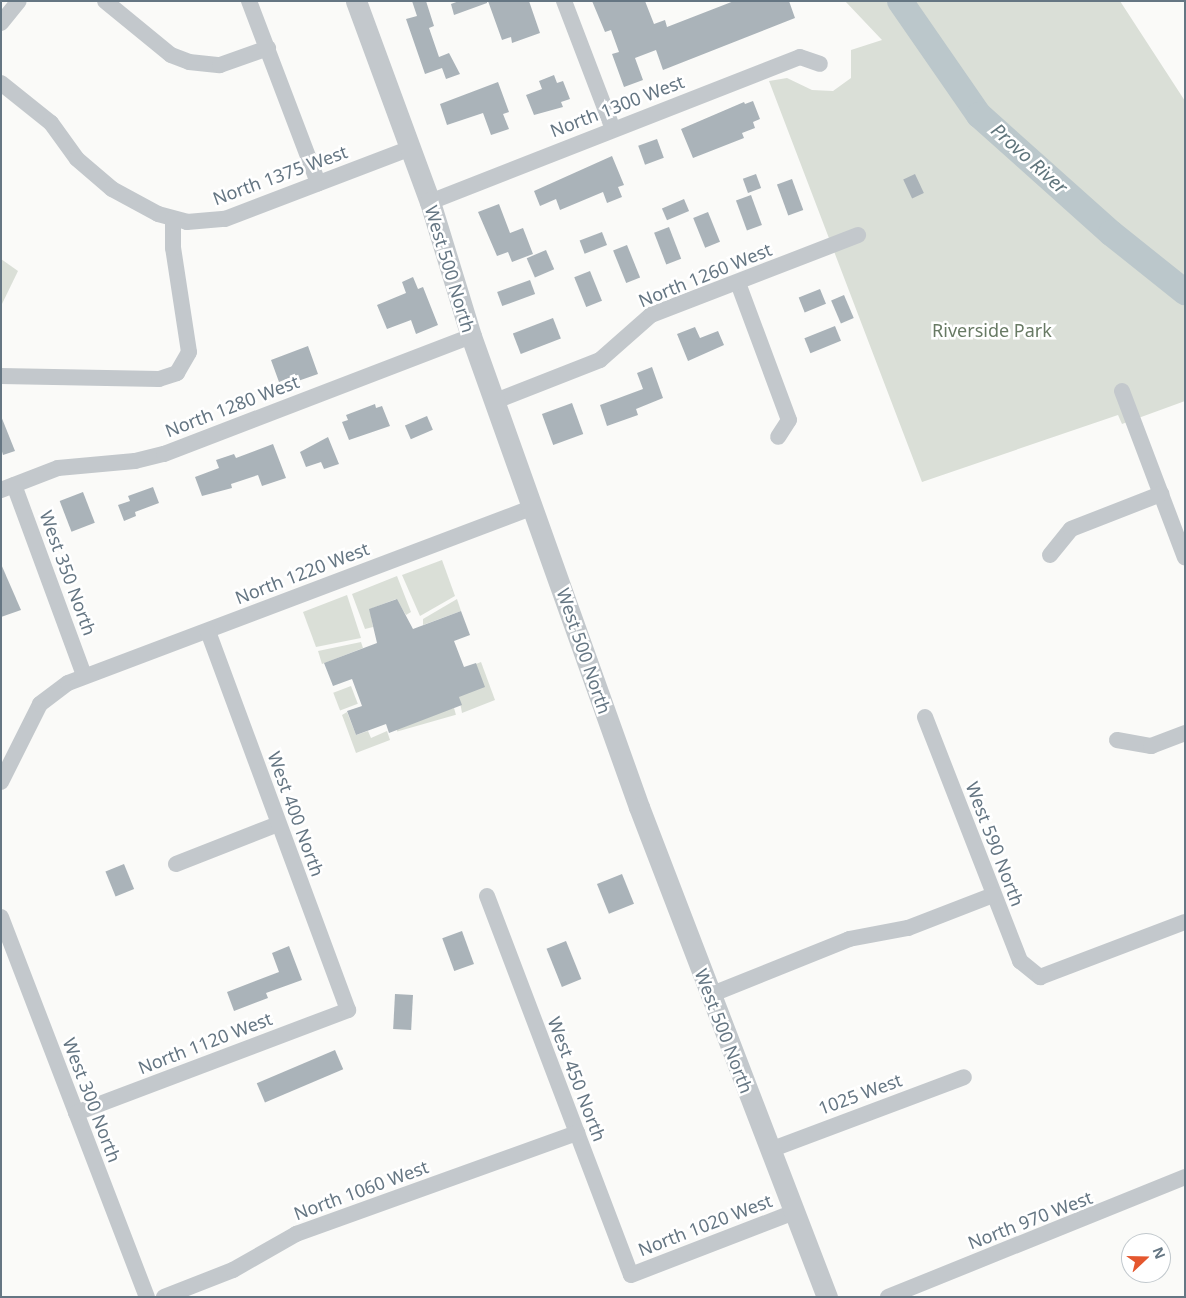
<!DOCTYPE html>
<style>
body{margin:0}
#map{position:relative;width:1186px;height:1298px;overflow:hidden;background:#fafaf8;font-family:"Noto Sans",sans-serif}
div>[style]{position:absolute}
.green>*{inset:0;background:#dadfd7;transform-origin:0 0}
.river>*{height:26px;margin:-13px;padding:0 13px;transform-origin:13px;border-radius:13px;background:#bbc7cb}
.building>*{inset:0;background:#aab3b9;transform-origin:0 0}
.minor>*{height:16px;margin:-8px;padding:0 8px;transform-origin:8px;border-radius:8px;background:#c3c8cc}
.tertiary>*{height:21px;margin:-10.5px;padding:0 10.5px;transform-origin:10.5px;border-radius:10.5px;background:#c3c8cc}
span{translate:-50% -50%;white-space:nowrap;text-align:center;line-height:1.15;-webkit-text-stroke:5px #fff;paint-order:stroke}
.street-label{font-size:18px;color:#657683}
.park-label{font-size:18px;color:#687a64}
.water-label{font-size:19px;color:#60757c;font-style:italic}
.frame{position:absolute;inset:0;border:2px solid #657683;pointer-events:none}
.north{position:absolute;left:1121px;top:1233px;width:50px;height:50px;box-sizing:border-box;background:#fff;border:1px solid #c1c8cd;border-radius:50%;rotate:69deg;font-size:14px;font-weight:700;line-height:20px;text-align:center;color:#657683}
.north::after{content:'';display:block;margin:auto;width:18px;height:22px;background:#e4572e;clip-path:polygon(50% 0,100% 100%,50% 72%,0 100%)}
</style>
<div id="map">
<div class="green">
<div style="clip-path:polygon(845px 1px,1120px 1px,1185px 101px,1185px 401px,1122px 424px,1118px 415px,922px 482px,769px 81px,787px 78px,812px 90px,833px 91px,851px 78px,851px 50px,882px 40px)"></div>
<div style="clip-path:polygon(1px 259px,18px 271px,1px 306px)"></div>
<div style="clip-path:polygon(442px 560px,455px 596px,420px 616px,402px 575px)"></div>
<div style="clip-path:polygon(397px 576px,411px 612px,406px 615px,396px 599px,370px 609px,373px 627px,365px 629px,352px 594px)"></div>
<div style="clip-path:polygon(347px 595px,361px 638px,316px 647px,303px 612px)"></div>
<div style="clip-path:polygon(457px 599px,461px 611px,423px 625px,423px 619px)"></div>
<div style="clip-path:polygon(361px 642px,363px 648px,322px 664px,318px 651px)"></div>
<div style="clip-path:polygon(481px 662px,495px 700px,462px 713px,459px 697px,476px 664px)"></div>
<div style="left:351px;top:686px;width:19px;height:19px;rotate:69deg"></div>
<div style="left:454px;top:708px;width:7px;height:61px;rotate:74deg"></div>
<div style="clip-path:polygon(347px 712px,356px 735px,368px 731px,371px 738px,387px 731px,390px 740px,356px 753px,342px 715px)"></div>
</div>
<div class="river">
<div style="left:900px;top:1px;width:139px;rotate:55.3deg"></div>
<div style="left:979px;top:115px;width:177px;rotate:41.8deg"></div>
<div style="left:1111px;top:233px;width:95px;rotate:38.6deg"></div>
</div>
<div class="building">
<div style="clip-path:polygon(412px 1px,426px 1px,434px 26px,429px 28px,439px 57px,449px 53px,460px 74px,446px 79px,442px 68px,425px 74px,406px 19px,417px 16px)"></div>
<div style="clip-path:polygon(459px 1px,487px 1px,487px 3px,454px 15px,451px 4px)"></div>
<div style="clip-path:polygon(488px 1px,529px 1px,540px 33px,512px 43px,511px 37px,502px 40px)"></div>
<div style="clip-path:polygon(592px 1px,645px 1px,654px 24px,665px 20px,667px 27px,734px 1px,789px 1px,795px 18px,663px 70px,656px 50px,635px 58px,643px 80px,624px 87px,612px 54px,619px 52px,611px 30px,605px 32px)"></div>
<div style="clip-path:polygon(554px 75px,557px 83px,563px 81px,570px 99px,561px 102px,563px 107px,534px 115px,526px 95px,542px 89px,539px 81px)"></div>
<div style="clip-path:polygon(498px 82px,509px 112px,503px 114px,509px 129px,491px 135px,483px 113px,447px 125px,440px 104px)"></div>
<div style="clip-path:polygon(753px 101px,760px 119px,753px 122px,755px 128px,742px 133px,744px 138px,693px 158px,681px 129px,744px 102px,745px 104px)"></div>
<div style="left:657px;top:139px;width:20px;height:20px;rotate:70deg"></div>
<div style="clip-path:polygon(612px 156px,624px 185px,618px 187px,622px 197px,607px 203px,603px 192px,560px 210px,556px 199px,540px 206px,534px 191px)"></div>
<div style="left:756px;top:174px;width:15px;height:14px;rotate:70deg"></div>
<div style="left:915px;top:174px;width:21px;height:13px;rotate:65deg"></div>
<div style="left:792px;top:179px;width:33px;height:16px;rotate:70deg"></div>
<div style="left:751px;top:195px;width:32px;height:16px;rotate:70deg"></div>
<div style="left:684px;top:199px;width:13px;height:24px;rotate:67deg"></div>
<div style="clip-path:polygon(499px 204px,510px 233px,523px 228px,533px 254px,512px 262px,508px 252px,497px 256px,478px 212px)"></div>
<div style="left:708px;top:212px;width:32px;height:16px;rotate:68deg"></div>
<div style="left:669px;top:227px;width:34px;height:16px;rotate:69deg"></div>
<div style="left:602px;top:232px;width:14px;height:24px;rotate:69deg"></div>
<div style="left:627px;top:245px;width:35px;height:15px;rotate:68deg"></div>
<div style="left:546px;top:250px;width:21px;height:21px;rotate:67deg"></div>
<div style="left:590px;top:271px;width:32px;height:17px;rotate:68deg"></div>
<div style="clip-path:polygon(413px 277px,418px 289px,423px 287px,438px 325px,416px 334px,411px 320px,387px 329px,377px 305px,406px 293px,402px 282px)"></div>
<div style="left:530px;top:280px;width:15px;height:35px;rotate:70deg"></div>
<div style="left:820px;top:289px;width:16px;height:23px;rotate:68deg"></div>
<div style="left:844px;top:295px;width:25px;height:14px;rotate:67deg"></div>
<div style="left:553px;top:318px;width:22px;height:43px;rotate:69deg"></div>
<div style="left:835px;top:326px;width:16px;height:33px;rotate:68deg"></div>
<div style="clip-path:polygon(695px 327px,700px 338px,718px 331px,724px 345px,688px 361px,677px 334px)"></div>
<div style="clip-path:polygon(308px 346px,318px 374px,298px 381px,296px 375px,279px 382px,271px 360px)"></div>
<div style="clip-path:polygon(652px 367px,663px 398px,636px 409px,638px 415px,607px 426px,600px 405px,643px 389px,637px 373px)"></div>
<div style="left:572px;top:403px;width:33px;height:32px;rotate:70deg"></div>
<div style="clip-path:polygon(375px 404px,376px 408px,382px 406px,390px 426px,349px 440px,342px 422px,348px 420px,346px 415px)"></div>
<div style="clip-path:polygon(1px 416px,15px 451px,3px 455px,1px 448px)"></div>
<div style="left:427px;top:416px;width:15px;height:24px;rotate:67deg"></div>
<div style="clip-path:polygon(328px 437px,339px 464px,324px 469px,321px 462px,306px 467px,300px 452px)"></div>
<div style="clip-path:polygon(273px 444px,286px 478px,262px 486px,258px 475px,231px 484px,232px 488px,202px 496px,195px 477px,219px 468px,216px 460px,234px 454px,236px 458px)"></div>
<div style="clip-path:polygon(153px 487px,159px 503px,135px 512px,136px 516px,124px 521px,118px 505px,130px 501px,128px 496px)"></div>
<div style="left:83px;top:492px;width:33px;height:25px;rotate:69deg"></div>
<div style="clip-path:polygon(1px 564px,21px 610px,1px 617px)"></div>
<div style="clip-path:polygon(397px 599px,413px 629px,461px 611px,470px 635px,454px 641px,464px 667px,476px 663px,485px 687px,459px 697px,462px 705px,389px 733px,386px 724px,356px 735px,347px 711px,362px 706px,352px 679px,333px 686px,324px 663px,377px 643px,369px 609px)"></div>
<div style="left:124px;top:864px;width:27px;height:20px;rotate:68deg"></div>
<div style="left:622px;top:874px;width:32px;height:27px;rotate:68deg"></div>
<div style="left:462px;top:931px;width:35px;height:21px;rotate:70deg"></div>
<div style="left:566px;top:941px;width:41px;height:21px;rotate:68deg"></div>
<div style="clip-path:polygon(289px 946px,302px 980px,266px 993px,268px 998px,234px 1011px,227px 992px,279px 972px,272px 953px)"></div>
<div style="left:395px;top:994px;width:18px;height:35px;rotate:3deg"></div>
<div style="left:335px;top:1050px;width:21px;height:85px;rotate:67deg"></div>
</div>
<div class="minor">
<div style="left:105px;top:1px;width:85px;rotate:39.3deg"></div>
<div style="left:171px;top:55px;width:19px;rotate:21deg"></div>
<div style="left:189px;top:62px;width:31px;rotate:6deg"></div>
<div style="left:220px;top:65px;width:51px;rotate:-19.5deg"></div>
<div style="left:249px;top:1px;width:195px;rotate:69.2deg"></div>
<div style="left:564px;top:1px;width:137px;rotate:69.1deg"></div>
<div style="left:1px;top:23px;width:28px;rotate:-51deg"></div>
<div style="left:1px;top:83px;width:64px;rotate:38.7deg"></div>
<div style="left:51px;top:123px;width:44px;rotate:54.2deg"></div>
<div style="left:77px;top:159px;width:46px;rotate:40.6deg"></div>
<div style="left:112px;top:189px;width:52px;rotate:28.5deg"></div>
<div style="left:158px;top:214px;width:30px;rotate:15deg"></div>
<div style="left:187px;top:222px;width:38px;rotate:-5deg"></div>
<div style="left:225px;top:219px;width:199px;rotate:-20.9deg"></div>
<div style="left:430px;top:202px;width:397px;rotate:-21.4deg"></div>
<div style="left:800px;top:57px;width:21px;rotate:19deg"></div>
<div style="left:738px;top:283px;width:146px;rotate:69.6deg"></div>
<div style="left:789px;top:420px;width:20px;rotate:123deg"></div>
<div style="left:1px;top:376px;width:158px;rotate:1.1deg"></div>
<div style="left:159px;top:379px;width:19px;rotate:-18deg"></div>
<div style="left:177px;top:373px;width:24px;rotate:-60deg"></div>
<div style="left:189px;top:352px;width:105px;rotate:-98.7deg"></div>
<div style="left:173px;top:248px;width:29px;rotate:-90deg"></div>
<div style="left:1122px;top:391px;width:178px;rotate:69.3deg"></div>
<div style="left:493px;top:402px;width:115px;rotate:-21.4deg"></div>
<div style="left:600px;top:360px;width:68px;rotate:-41.4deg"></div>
<div style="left:651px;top:315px;width:222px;rotate:-21.1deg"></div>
<div style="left:14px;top:485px;width:202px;rotate:69.8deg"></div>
<div style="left:1px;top:490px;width:61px;rotate:-21.1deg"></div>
<div style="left:58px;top:468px;width:77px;rotate:-5.2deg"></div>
<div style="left:135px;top:461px;width:30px;rotate:-14deg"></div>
<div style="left:164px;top:454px;width:329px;rotate:-21deg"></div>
<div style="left:1050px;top:555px;width:33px;rotate:-51deg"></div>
<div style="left:1071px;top:529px;width:97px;rotate:-21.3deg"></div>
<div style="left:925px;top:717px;width:262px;rotate:68.7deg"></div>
<div style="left:1020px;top:961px;width:26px;rotate:39deg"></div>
<div style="left:1040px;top:977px;width:155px;rotate:-20.8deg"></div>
<div style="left:1117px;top:740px;width:35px;rotate:10deg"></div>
<div style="left:1151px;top:746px;width:36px;rotate:-21deg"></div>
<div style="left:1px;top:782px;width:87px;rotate:-63.4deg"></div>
<div style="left:40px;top:704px;width:35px;rotate:-37deg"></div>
<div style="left:68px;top:683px;width:497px;rotate:-20.7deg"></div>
<div style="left:176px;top:864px;width:110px;rotate:-21.4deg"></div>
<div style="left:487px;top:896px;width:405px;rotate:69.2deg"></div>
<div style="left:631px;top:1275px;width:175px;rotate:-21.1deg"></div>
<div style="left:1px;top:917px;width:407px;rotate:69deg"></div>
<div style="left:710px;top:995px;width:150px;rotate:-21.9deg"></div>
<div style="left:849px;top:939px;width:60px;rotate:-10.6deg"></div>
<div style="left:908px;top:928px;width:91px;rotate:-21.2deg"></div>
<div style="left:76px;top:1113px;width:291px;rotate:-20.7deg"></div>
<div style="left:348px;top:1010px;width:404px;rotate:-110.3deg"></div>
<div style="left:770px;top:1150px;width:207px;rotate:-20.6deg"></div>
<div style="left:164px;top:1297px;width:74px;rotate:-21.4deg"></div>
<div style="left:233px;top:1270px;width:73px;rotate:-29.7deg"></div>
<div style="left:296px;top:1234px;width:299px;rotate:-19.8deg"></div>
<div style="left:888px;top:1297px;width:320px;rotate:-22deg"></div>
</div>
<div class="tertiary">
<div style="left:356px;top:1px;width:214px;rotate:69.8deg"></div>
<div style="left:430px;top:202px;width:140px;rotate:73deg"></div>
<div style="left:471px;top:336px;width:500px;rotate:70.37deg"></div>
<div style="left:639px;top:807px;width:525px;rotate:69.01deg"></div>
</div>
<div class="street-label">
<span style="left:617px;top:106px;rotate:-21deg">North 1300 West</span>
<span style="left:280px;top:175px;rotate:-20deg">North 1375 West</span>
<span style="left:450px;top:269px;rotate:73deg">West 500 North</span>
<span style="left:705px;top:275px;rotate:-22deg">North 1260 West</span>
<span style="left:232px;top:406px;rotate:-21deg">North 1280 West</span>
<span style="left:68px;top:573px;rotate:70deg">West 350 North</span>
<span style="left:302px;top:573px;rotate:-21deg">North 1220 West</span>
<span style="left:584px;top:651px;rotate:71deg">West 500 North</span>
<span style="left:296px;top:814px;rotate:70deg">West 400 North</span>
<span style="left:995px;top:844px;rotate:69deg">West 590 North</span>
<span style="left:724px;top:1031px;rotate:69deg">West 500 North</span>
<span style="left:205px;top:1043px;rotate:-21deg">North 1120 West</span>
<span style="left:577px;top:1079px;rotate:69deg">West 450 North</span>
<span style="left:860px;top:1094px;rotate:-20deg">1025 West</span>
<span style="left:92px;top:1100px;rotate:69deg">West 300 North</span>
<span style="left:361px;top:1190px;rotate:-20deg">North 1060 West</span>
<span style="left:1030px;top:1220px;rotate:-21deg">North 970 West</span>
<span style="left:705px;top:1225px;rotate:-21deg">North 1020 West</span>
</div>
<div class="park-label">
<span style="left:992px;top:330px">Riverside Park</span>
</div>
<div class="water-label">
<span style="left:1029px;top:159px;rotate:42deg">Provo River</span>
</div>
<div class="frame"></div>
<div class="north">N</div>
</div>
